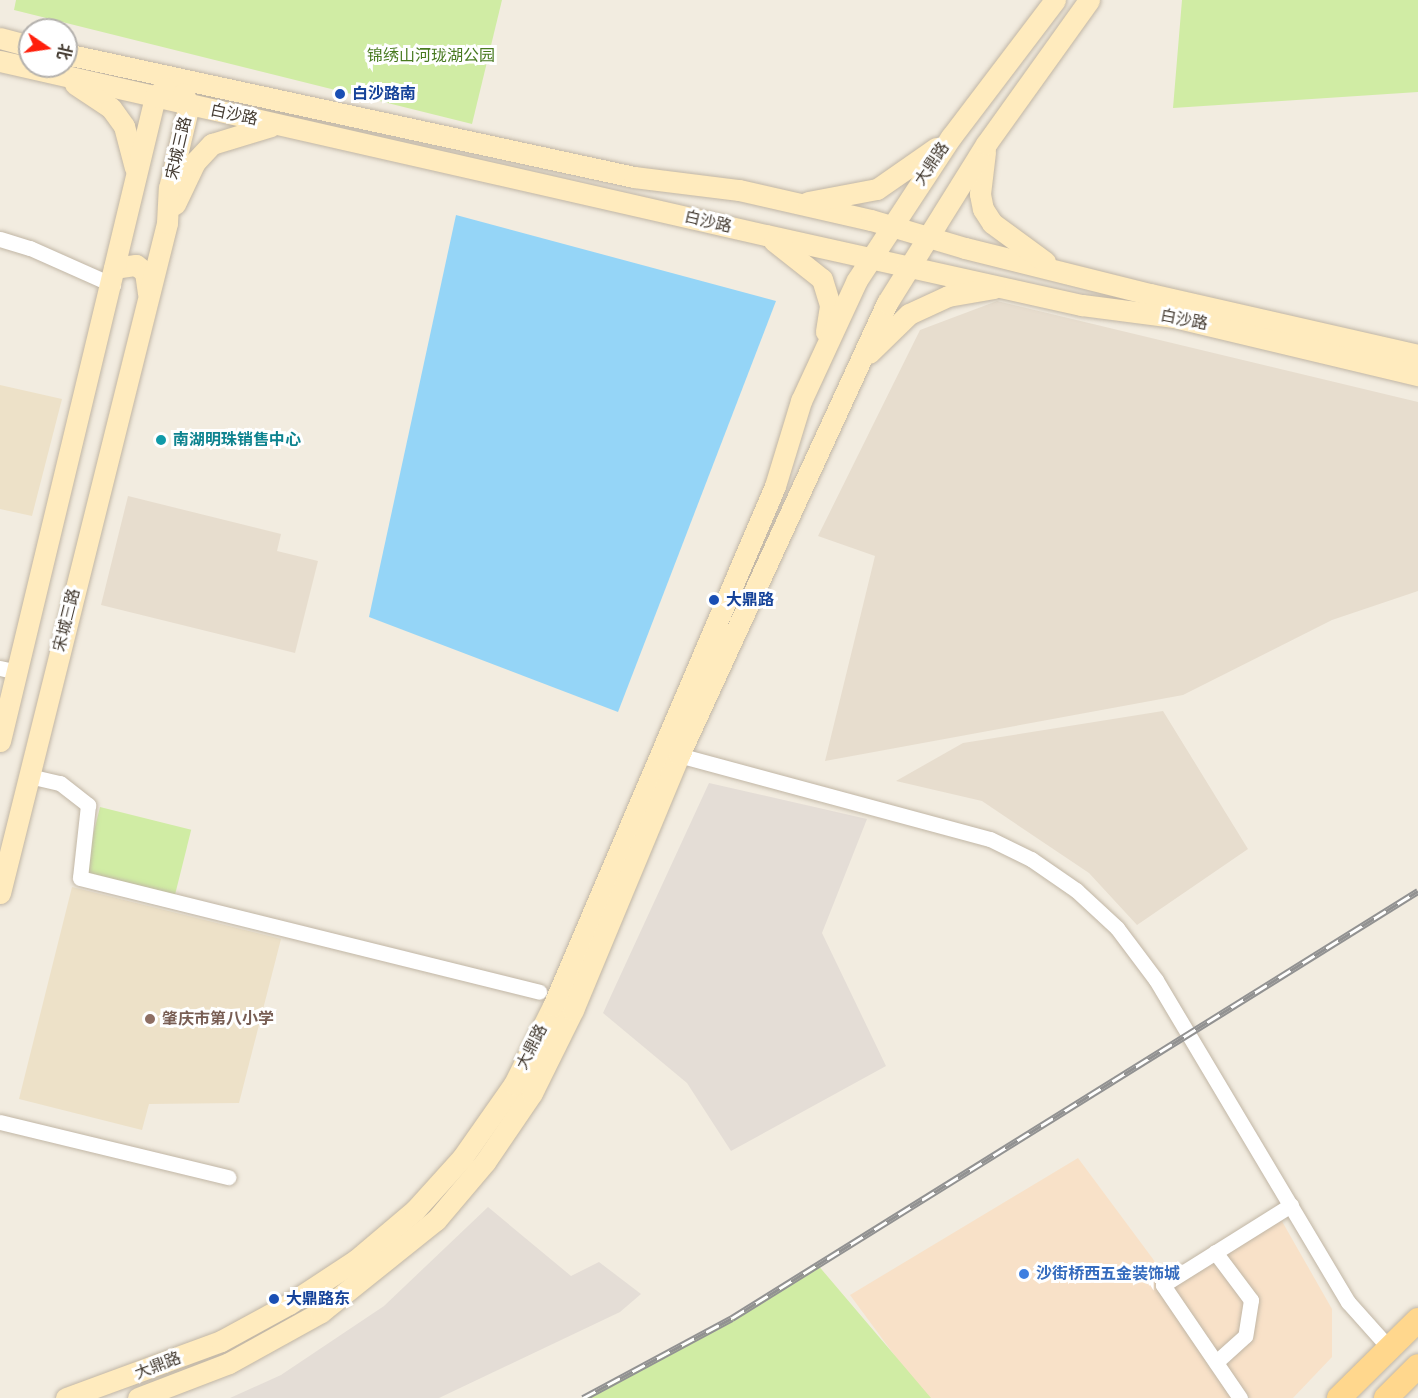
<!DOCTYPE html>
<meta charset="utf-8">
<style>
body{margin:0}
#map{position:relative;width:1418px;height:1398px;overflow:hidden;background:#f2ece0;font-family:Rubik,"Noto Sans SC",sans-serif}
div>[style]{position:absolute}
.residential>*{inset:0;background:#e7ddce}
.commercial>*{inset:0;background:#f8e1c8}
.industrial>*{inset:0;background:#e4ddd6}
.education>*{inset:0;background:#ede1c8}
.green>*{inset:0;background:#d0eca4;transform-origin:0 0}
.water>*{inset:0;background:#95d5f7}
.roads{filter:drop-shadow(0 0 2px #c1b6a5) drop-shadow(0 0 2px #c1b6a5)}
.street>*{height:15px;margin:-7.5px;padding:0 7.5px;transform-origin:7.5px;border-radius:7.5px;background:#fff}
.secondary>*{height:21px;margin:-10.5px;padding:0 10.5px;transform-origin:10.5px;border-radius:10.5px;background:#ffebbe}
.primary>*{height:24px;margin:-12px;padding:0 12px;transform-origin:12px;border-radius:12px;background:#ffd78d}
.rail>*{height:7px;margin-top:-3.5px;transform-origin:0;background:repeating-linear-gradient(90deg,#fff 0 14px,#929292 0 28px);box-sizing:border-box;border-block:2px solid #929292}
.dots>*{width:16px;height:16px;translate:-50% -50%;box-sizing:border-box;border:3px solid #fff;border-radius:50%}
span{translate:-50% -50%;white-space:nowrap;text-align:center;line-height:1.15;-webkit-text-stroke:6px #fff;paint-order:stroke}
.park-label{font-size:16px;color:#487a20}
.transit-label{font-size:16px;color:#164399;font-weight:700}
.left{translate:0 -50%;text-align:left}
.street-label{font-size:16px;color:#443b31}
.culture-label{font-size:16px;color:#0d838f;font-weight:700}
.education-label{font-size:16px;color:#785e54;font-weight:700}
.shop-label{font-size:16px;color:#366cbe;font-weight:700}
.north{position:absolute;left:18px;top:18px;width:60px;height:60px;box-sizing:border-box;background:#fff;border:2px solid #b4b1ad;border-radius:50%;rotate:103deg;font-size:16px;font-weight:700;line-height:24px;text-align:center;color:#443b31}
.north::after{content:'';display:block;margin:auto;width:21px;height:27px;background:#ff1f0b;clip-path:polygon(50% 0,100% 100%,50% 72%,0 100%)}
</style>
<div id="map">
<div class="residential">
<div style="clip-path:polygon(997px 301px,1418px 402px,1418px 591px,1332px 620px,1183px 695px,825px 761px,875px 556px,818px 536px,920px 330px)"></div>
<div style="clip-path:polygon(128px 496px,281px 534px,277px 551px,318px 561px,295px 653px,101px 605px)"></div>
<div style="clip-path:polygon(1163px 711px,1248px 849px,1137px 925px,1089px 873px,982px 801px,896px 781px,963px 743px)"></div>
</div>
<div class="commercial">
<div style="clip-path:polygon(1078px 1158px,1173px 1286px,1213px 1262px,1245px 1300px,1240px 1334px,1207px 1364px,1232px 1398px,926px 1398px,850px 1295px)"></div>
<div style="clip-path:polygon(1279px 1216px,1332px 1309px,1332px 1357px,1293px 1398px,1250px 1398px,1226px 1366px,1250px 1339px,1251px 1300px,1219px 1257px)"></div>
</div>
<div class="industrial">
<div style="clip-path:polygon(709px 783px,867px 819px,822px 933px,886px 1066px,731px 1151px,687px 1083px,603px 1013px)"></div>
<div style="clip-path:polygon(488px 1207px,571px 1276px,599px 1262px,641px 1294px,620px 1312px,439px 1398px,230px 1398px,281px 1375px,384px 1306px)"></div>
</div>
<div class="education">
<div style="clip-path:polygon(0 385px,62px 399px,32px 516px,0 509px)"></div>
<div style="clip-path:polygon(72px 887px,281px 939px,239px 1103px,149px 1104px,142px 1130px,19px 1099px)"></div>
</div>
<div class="green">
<div style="clip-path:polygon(16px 0,502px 0,472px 124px,14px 10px)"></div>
<div style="clip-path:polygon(1182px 0,1418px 0,1418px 92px,1173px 108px)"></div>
<div style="left:100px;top:807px;width:94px;height:68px;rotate:14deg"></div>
<div style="clip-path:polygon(817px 1264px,931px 1398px,583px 1398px,732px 1318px)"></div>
</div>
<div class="water">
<div style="clip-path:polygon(456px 215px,776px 301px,618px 712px,369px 617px)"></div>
</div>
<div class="roads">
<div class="street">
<div style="left:0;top:239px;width:31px;rotate:17deg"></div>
<div style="left:30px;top:248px;width:91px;rotate:24deg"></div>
<div style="left:0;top:668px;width:17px;rotate:13deg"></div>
<div style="left:671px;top:753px;width:330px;rotate:15.1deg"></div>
<div style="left:990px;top:839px;width:46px;rotate:26deg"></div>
<div style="left:1031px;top:859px;width:55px;rotate:34.6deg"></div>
<div style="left:1076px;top:890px;width:56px;rotate:42.8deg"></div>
<div style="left:1117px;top:928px;width:65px;rotate:53.1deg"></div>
<div style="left:1156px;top:980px;width:375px;rotate:59.2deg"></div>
<div style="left:1348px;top:1302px;width:63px;rotate:48.2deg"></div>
<div style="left:29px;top:776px;width:32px;rotate:13deg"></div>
<div style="left:60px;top:783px;width:36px;rotate:38deg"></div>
<div style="left:88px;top:805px;width:73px;rotate:96.3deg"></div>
<div style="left:80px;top:878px;width:473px;rotate:13.9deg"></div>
<div style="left:0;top:1122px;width:235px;rotate:13.6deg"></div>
<div style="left:1215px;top:1252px;width:60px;rotate:53.1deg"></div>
<div style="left:1251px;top:1300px;width:36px;rotate:99deg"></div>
<div style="left:1245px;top:1336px;width:39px;rotate:138deg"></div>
<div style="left:1240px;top:1398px;width:137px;rotate:-124.3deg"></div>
<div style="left:1163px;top:1285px;width:151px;rotate:-32deg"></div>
</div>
<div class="secondary">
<div style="left:0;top:38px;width:31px;rotate:15deg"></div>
<div style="left:66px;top:54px;width:581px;rotate:12.22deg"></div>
<div style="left:634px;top:177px;width:106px;rotate:7.1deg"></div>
<div style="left:739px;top:190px;width:135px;rotate:12.8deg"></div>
<div style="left:871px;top:220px;width:98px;rotate:16.6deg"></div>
<div style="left:965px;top:248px;width:191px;rotate:14deg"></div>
<div style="left:1150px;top:294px;width:275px;rotate:12.8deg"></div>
<div style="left:0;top:61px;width:786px;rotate:12.8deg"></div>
<div style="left:766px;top:235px;width:324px;rotate:12.5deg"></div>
<div style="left:1082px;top:305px;width:93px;rotate:7.4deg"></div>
<div style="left:1174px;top:317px;width:251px;rotate:13.4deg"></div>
<div style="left:75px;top:84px;width:43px;rotate:33.7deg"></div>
<div style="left:111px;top:108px;width:22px;rotate:54deg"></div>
<div style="left:124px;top:126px;width:43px;rotate:75.3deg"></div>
<div style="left:985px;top:152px;width:42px;rotate:96.8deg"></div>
<div style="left:980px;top:194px;width:15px;rotate:79deg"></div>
<div style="left:983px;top:209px;width:17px;rotate:57deg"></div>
<div style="left:992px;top:223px;width:66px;rotate:36.3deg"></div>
<div style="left:808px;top:202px;width:70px;rotate:-10.7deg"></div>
<div style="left:877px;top:189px;width:72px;rotate:-34.8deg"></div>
<div style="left:175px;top:204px;width:47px;rotate:-64.5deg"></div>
<div style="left:195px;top:162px;width:25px;rotate:-47deg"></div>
<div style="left:212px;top:144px;width:62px;rotate:-17deg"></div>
<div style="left:774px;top:241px;width:61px;rotate:38.4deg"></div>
<div style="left:822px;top:279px;width:28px;rotate:73deg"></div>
<div style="left:830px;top:306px;width:26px;rotate:99deg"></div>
<div style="left:114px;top:268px;width:22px;rotate:-8deg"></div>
<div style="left:136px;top:265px;width:11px;rotate:38deg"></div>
<div style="left:145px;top:272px;width:21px;rotate:82deg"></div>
<div style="left:869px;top:353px;width:56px;rotate:-44.3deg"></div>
<div style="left:909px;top:314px;width:43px;rotate:-24.8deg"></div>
<div style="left:948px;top:296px;width:47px;rotate:-9.9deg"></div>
<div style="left:0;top:741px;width:662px;rotate:-76.47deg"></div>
<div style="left:155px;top:97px;width:13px;rotate:-45deg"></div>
<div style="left:0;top:893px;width:690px;rotate:-76deg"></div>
<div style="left:167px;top:223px;width:35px;rotate:-87deg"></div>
<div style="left:169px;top:188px;width:85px;rotate:-76.5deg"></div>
<div style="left:189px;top:105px;width:13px;rotate:-117deg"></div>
<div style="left:66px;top:1398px;width:165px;rotate:-20.2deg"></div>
<div style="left:221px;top:1341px;width:77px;rotate:-28.6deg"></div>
<div style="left:289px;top:1304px;width:80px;rotate:-33.3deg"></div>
<div style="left:356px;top:1260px;width:77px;rotate:-40.3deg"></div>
<div style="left:415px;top:1210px;width:70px;rotate:-47.9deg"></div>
<div style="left:462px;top:1158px;width:90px;rotate:-54.9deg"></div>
<div style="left:514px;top:1084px;width:87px;rotate:-63.4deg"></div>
<div style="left:553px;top:1006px;width:565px;rotate:-66.88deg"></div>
<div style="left:775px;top:486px;width:89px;rotate:-73deg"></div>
<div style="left:801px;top:401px;width:133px;rotate:-65.2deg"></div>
<div style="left:857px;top:280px;width:171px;rotate:-56.7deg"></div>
<div style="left:951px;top:137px;width:172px;rotate:-52.8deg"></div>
<div style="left:138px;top:1398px;width:97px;rotate:-21deg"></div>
<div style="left:229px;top:1363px;width:105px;rotate:-29deg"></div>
<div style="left:321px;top:1312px;width:147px;rotate:-38.7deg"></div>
<div style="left:436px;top:1220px;width:76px;rotate:-49.8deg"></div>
<div style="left:485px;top:1162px;width:83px;rotate:-55.7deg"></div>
<div style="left:532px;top:1093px;width:93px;rotate:-63.7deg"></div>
<div style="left:573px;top:1010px;width:276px;rotate:-67.4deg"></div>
<div style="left:679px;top:755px;width:498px;rotate:-65.3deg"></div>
<div style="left:887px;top:303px;width:187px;rotate:-58.1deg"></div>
<div style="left:986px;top:144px;width:177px;rotate:-54.4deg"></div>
</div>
<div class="primary">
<div style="left:1339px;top:1398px;width:111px;rotate:-44.6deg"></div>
<div style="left:1386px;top:1398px;width:45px;rotate:-45deg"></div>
</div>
</div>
<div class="rail">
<div style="left:583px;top:1398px;width:169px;rotate:-28.2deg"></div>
<div style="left:732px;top:1318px;width:808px;rotate:-31.9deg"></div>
</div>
<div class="dots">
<div style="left:340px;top:94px;background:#1a4fb4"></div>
<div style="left:161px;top:440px;background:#0f9aa8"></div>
<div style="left:714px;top:600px;background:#1a4fb4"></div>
<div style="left:150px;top:1019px;background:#8d6e63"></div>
<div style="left:1024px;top:1274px;background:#3f7fe0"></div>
<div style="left:274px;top:1299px;background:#1a4fb4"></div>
</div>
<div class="park-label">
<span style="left:431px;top:56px">锦绣山河珑湖公园</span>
</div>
<div class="transit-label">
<span class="left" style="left:352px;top:94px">白沙路南</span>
<span class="left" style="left:726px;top:600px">大鼎路</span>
<span class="left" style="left:286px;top:1299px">大鼎路东</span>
</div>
<div class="street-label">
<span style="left:234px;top:115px;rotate:12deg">白沙路</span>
<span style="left:179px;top:148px;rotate:-77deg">宋城三路</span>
<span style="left:932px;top:164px;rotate:-56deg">大鼎路</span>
<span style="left:708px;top:222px;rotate:13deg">白沙路</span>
<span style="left:1184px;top:320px;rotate:11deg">白沙路</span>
<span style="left:67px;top:620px;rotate:-76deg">宋城三路</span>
<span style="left:532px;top:1047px;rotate:-63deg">大鼎路</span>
<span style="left:158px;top:1366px;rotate:-21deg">大鼎路</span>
</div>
<div class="culture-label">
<span class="left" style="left:173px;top:440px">南湖明珠销售中心</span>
</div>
<div class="education-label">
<span class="left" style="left:162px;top:1019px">肇庆市第八小学</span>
</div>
<div class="shop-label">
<span class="left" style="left:1036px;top:1274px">沙街桥西五金装饰城</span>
</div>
<div class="north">北</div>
</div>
